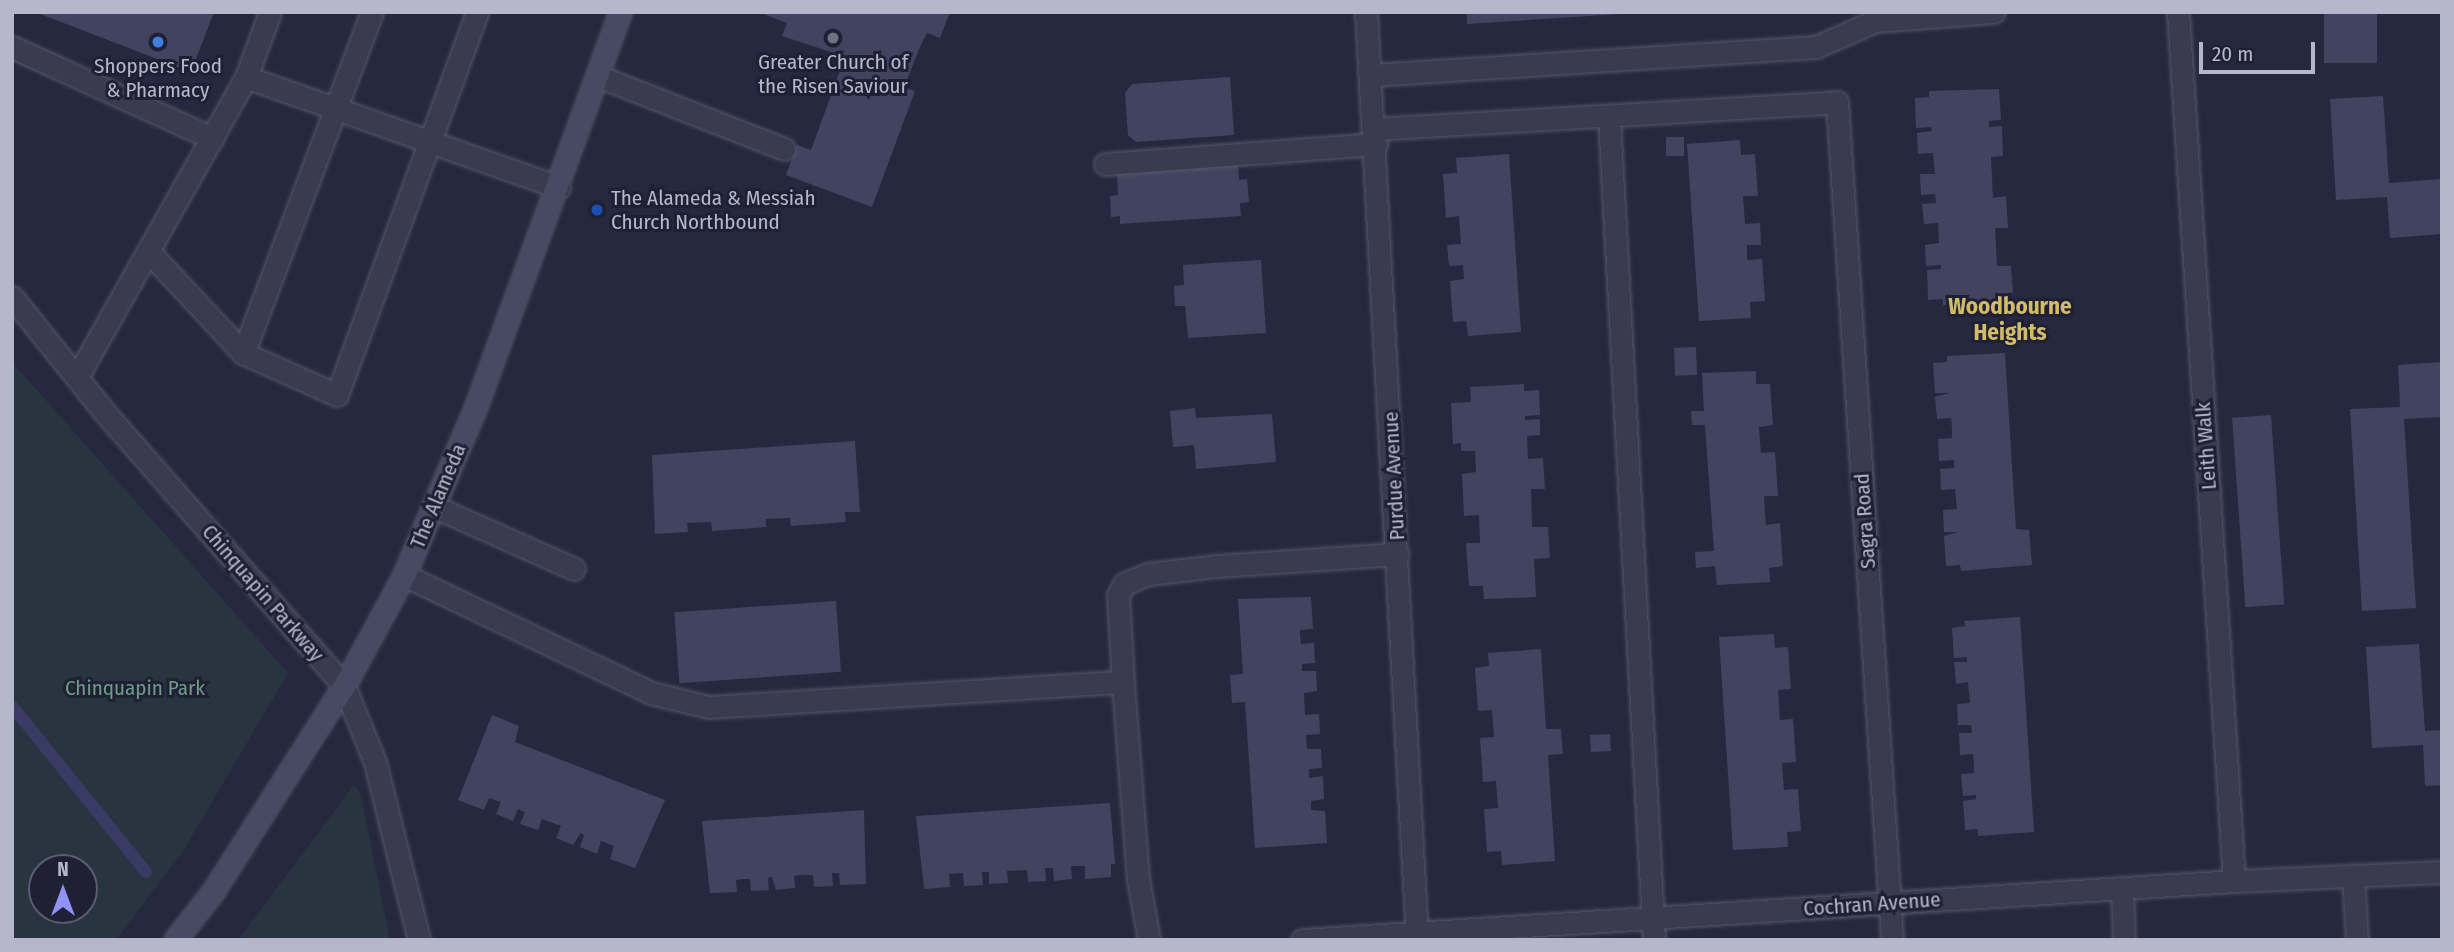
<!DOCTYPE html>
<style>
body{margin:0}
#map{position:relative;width:2454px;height:952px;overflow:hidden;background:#26283f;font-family:"Fira Sans Condensed",sans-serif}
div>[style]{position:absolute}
.green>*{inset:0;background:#283540}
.stream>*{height:12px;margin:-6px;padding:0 6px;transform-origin:6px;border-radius:6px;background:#393b64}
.building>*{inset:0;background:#42445f;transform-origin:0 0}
.roads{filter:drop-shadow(0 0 2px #55566a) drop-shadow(0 0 2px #55566a)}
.service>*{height:21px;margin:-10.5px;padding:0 10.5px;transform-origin:10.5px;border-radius:10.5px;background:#3a3b4f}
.minor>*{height:21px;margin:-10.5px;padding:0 10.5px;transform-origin:10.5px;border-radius:10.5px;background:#3a3b4f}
.secondary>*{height:21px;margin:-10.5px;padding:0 10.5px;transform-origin:10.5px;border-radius:10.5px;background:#484962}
.dots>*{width:19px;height:19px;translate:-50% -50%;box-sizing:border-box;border:4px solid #1f2034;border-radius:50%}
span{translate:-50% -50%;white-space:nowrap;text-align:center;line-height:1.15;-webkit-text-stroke:6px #1f2034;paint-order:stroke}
.poi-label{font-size:21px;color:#b6b7ca}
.left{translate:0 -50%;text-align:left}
.street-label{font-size:21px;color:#b6b7ca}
.park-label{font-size:21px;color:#6e9a88}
.neighbourhood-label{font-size:23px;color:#d3bc68;font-weight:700}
.frame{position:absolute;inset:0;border:14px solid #b6b7ca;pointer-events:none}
.north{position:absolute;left:28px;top:854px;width:70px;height:70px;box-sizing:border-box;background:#1f2034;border:2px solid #5b5c70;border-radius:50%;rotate:0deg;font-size:19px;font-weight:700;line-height:28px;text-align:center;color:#b6b7ca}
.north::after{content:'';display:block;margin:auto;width:24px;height:32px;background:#9093f5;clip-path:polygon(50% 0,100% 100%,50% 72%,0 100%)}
.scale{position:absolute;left:2199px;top:42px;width:116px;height:32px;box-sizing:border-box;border:4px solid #b6b7ca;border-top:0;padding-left:9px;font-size:21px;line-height:24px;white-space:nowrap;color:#b6b7ca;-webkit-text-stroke:5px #1f2034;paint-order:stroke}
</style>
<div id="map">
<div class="green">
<div style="clip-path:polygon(evenodd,12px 362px,288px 673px,182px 853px,116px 940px,12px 940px,12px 362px,42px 868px,84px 868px,84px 910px,42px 910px,42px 868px)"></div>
<div style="clip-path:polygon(354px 785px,361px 795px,390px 940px,238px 940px)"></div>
</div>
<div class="stream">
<div style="left:12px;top:706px;width:213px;rotate:51.1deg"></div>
</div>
<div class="building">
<div style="clip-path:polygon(35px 12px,214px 12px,191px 72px)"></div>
<div style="clip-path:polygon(759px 12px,950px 12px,940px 38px,927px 33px,919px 49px,904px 88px,915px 91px,872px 207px,786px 175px,797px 145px,811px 150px,841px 68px,836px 66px,840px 55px,782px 36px,787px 23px)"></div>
<div style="clip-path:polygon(1467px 12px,1621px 12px,1621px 14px,1467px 24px)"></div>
<div style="left:2324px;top:12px;width:53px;height:51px"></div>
<div style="clip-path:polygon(1230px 77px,1234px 135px,1136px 142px,1128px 135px,1125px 93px,1132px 84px)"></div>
<div style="clip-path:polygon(1999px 89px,2001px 120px,1989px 121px,1989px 127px,2002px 126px,2003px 156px,1991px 157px,1993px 198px,2006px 196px,2008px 228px,1995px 228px,1997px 266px,2011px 266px,2013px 293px,2000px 294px,2000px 302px,1943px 305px,1943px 299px,1928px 300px,1927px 270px,1941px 269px,1941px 265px,1926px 266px,1925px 245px,1939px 243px,1938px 223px,1924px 224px,1922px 204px,1936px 203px,1935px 194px,1921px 195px,1920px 174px,1935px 174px,1933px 153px,1918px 154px,1917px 133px,1932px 131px,1931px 127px,1916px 128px,1915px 98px,1929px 97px,1929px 91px)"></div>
<div style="clip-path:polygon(2383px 96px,2389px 183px,2442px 179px,2442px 234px,2390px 238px,2387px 197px,2336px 200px,2330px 99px)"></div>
<div style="left:1684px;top:137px;width:19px;height:18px;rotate:90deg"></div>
<div style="clip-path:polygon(1740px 140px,1741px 155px,1755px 154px,1758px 196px,1743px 196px,1745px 224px,1760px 223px,1761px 245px,1747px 245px,1747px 260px,1762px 259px,1765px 301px,1750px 302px,1751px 318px,1699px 321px,1687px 144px)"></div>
<div style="clip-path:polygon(1509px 154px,1521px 332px,1468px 336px,1466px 321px,1453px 322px,1450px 281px,1464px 279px,1463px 265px,1449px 266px,1447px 245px,1461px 244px,1459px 216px,1446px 218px,1443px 174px,1457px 173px,1456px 158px)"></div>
<div style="clip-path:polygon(1238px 165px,1239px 180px,1247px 179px,1249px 202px,1240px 203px,1241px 216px,1120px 224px,1120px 216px,1111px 217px,1110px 196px,1118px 195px,1117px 173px)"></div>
<div style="clip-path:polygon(1261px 260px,1266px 333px,1188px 338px,1185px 306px,1175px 306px,1174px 286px,1184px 285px,1183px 265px)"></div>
<div style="left:1696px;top:347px;width:28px;height:22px;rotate:88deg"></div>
<div style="clip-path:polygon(2005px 353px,2016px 529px,2029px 530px,2032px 565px,1961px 571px,1960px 565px,1946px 566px,1944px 536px,1958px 532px,1944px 532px,1943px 510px,1957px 509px,1955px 489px,1941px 490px,1940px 469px,1954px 468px,1954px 460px,1939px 461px,1938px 439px,1952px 438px,1952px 429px,1951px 418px,1937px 419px,1935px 397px,1949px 393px,1935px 393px,1933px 363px,1947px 362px,1947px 356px)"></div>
<div style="clip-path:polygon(2442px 362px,2442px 417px,2404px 419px,2416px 608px,2362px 611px,2350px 409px,2400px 407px,2398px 365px)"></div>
<div style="clip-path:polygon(1756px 371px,1756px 384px,1770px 384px,1773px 425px,1759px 427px,1760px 442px,1761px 453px,1775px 452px,1778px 496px,1764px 496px,1765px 512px,1766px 525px,1780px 523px,1783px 566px,1769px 568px,1770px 582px,1717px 585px,1715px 566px,1696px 568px,1695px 552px,1714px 551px,1705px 425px,1692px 425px,1691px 411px,1704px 411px,1702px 373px)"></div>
<div style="clip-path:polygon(1524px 384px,1524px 391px,1539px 390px,1540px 415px,1525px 416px,1525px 420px,1540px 419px,1540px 435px,1527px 436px,1528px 459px,1543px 458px,1545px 489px,1531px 489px,1532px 527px,1548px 527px,1550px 558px,1534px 559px,1536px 597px,1484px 599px,1483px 586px,1469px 586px,1466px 543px,1480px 543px,1479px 515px,1464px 516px,1462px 474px,1476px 472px,1475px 451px,1461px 451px,1461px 443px,1453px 444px,1451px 403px,1471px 402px,1470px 387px)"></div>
<div style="clip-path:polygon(1195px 408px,1196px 418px,1272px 414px,1276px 462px,1196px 469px,1194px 445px,1173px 447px,1170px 411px)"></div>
<div style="left:2271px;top:415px;width:190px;height:39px;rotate:86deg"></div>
<div style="clip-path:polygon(855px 441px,860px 512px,845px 512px,846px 522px,791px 526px,790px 518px,766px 519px,766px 527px,712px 531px,711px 522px,687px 523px,688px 532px,655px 534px,652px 455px)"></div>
<div style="clip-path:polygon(1311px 597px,1313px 629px,1300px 630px,1300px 633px,1301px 644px,1314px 643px,1315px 663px,1302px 664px,1302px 671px,1316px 671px,1317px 691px,1304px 693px,1305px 715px,1319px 714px,1320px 734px,1306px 735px,1307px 749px,1321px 749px,1322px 768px,1309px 769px,1309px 778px,1323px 776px,1324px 799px,1311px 801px,1311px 810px,1325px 811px,1327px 843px,1255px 848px,1245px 702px,1232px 703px,1230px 675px,1243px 674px,1238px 599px)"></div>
<div style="left:836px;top:601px;width:71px;height:162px;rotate:86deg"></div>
<div style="clip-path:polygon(2020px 617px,2034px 832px,1978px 836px,1978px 829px,1965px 830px,1963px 801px,1976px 799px,1976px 795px,1963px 796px,1961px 774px,1974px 773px,1974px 765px,1973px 754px,1960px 755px,1959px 733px,1972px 733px,1971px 725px,1958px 725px,1957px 704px,1970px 703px,1968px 682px,1956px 684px,1954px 662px,1967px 662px,1967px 657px,1954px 658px,1952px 628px,1965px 626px,1964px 621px)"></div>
<div style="clip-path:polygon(1774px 634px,1775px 648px,1788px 647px,1791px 689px,1778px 690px,1779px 707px,1780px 720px,1793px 719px,1796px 762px,1782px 763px,1784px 790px,1798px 789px,1801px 831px,1787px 832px,1788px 847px,1733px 850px,1719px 637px)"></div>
<div style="clip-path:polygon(2419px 644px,2425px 731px,2442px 730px,2442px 785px,2425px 786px,2423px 745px,2372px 748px,2366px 647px)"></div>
<div style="clip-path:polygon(1541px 649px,1546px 729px,1561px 729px,1563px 754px,1548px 755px,1555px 861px,1502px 865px,1501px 851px,1487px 852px,1484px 809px,1498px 808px,1496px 781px,1483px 782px,1480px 738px,1494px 737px,1492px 710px,1478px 711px,1475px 668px,1489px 666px,1488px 653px)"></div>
<div style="clip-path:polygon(492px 715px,519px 726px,515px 742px,665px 800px,635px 868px,610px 859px,614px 846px,601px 841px,597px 854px,580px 847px,584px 835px,581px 833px,573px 845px,556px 838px,561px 826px,542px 819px,538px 830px,520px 824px,525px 812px,518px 809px,513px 821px,496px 814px,501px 802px,489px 798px,484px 810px,458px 800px)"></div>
<div style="left:1610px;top:734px;width:17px;height:20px;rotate:87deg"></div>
<div style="clip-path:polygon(1110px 803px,1115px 864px,1111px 864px,1111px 877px,1085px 879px,1085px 866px,1071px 866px,1072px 879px,1054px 881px,1053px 868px,1045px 868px,1046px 881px,1028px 882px,1027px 870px,1007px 871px,1008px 883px,989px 884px,989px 872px,982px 872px,983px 885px,964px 886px,963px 873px,949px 874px,950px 887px,924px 889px,916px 816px)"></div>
<div style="clip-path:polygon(864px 810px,866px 884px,840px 885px,839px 873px,832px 873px,833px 886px,814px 887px,813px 875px,802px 875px,794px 876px,795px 888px,776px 890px,772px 877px,768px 878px,769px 890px,751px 891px,750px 879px,743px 879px,736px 880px,737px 892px,710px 893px,702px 821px)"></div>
</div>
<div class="roads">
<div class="service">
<div style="left:372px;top:12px;width:365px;rotate:110.7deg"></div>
<div style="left:243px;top:353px;width:103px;rotate:24.1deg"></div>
<div style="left:337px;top:395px;width:408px;rotate:-69.9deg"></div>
<div style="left:2178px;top:12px;width:871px;rotate:86.31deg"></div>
<div style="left:12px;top:47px;width:220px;rotate:24.5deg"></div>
<div style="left:1370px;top:75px;width:447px;rotate:-3.6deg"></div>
<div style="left:1816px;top:47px;width:64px;rotate:-23.8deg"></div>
<div style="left:1875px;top:21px;width:119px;rotate:-4.3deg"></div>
<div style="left:598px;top:76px;width:200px;rotate:21.4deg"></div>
<div style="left:246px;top:77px;width:332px;rotate:19.4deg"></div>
<div style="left:1609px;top:118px;width:823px;rotate:86.87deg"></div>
<div style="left:1375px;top:129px;width:463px;rotate:-3.3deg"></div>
<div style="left:1105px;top:164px;width:272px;rotate:-4.2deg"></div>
<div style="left:148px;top:251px;width:139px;rotate:47deg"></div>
<div style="left:77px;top:377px;width:344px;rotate:-60.6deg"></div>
<div style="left:246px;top:77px;width:69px;rotate:-69.7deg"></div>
<div style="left:435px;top:507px;width:152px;rotate:24deg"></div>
<div style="left:404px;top:575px;width:274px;rotate:25.5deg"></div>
<div style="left:651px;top:693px;width:60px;rotate:13.6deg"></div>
<div style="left:709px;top:707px;width:415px;rotate:-3.5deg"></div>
<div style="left:2122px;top:888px;width:52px;rotate:87.8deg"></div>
<div style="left:1149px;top:940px;width:62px;rotate:-100.2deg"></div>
<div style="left:1138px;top:879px;width:198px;rotate:-94.4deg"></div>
<div style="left:1123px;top:682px;width:87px;rotate:-93.3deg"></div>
<div style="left:1118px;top:595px;width:13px;rotate:-61deg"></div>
<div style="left:1124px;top:584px;width:26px;rotate:-23deg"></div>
<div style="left:1148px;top:574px;width:68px;rotate:-6.7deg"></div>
<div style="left:1216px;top:566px;width:182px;rotate:-3.8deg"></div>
</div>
<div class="minor">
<div style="left:1366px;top:12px;width:929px;rotate:86.85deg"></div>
<div style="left:1837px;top:102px;width:840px;rotate:86.24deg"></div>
<div style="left:12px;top:297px;width:151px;rotate:51.2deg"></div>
<div style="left:107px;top:415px;width:360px;rotate:48.8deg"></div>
<div style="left:344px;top:686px;width:82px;rotate:67.8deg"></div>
<div style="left:375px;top:762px;width:183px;rotate:76.1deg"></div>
<div style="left:2353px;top:875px;width:65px;rotate:86.5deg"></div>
<div style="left:1302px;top:940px;width:934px;rotate:-3.62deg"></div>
<div style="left:2234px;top:881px;width:208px;rotate:-2.5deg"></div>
</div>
<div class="secondary">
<div style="left:175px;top:940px;width:60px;rotate:-51.8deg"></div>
<div style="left:212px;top:893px;width:246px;rotate:-57.5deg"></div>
<div style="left:344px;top:686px;width:126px;rotate:-61.6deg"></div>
<div style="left:404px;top:575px;width:184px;rotate:-66.9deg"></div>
<div style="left:476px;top:406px;width:419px;rotate:-69.9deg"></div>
</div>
</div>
<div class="dots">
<div style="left:833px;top:38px;background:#6b7280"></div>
<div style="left:158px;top:42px;background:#3f7fe0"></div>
<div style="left:597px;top:210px;background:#1a4fb4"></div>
</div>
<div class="poi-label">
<span style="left:833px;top:74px">Greater Church of<br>the Risen Saviour</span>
<span style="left:158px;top:78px">Shoppers Food<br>&amp; Pharmacy</span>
<span class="left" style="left:611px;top:210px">The Alameda &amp; Messiah<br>Church Northbound</span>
</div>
<div class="street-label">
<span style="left:2206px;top:446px;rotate:-94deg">Leith Walk</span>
<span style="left:1394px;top:476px;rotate:-93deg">Purdue Avenue</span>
<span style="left:438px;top:496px;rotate:-67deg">The Alameda</span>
<span style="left:1865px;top:521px;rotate:-94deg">Sagra Road</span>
<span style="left:263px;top:593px;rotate:49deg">Chinquapin Parkway</span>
<span style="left:1872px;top:904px;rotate:-4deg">Cochran Avenue</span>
</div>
<div class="park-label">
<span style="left:135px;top:688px">Chinquapin Park</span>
</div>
<div class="neighbourhood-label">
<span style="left:2010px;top:319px">Woodbourne<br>Heights</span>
</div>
<div class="frame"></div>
<div class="north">N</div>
<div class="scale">20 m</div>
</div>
